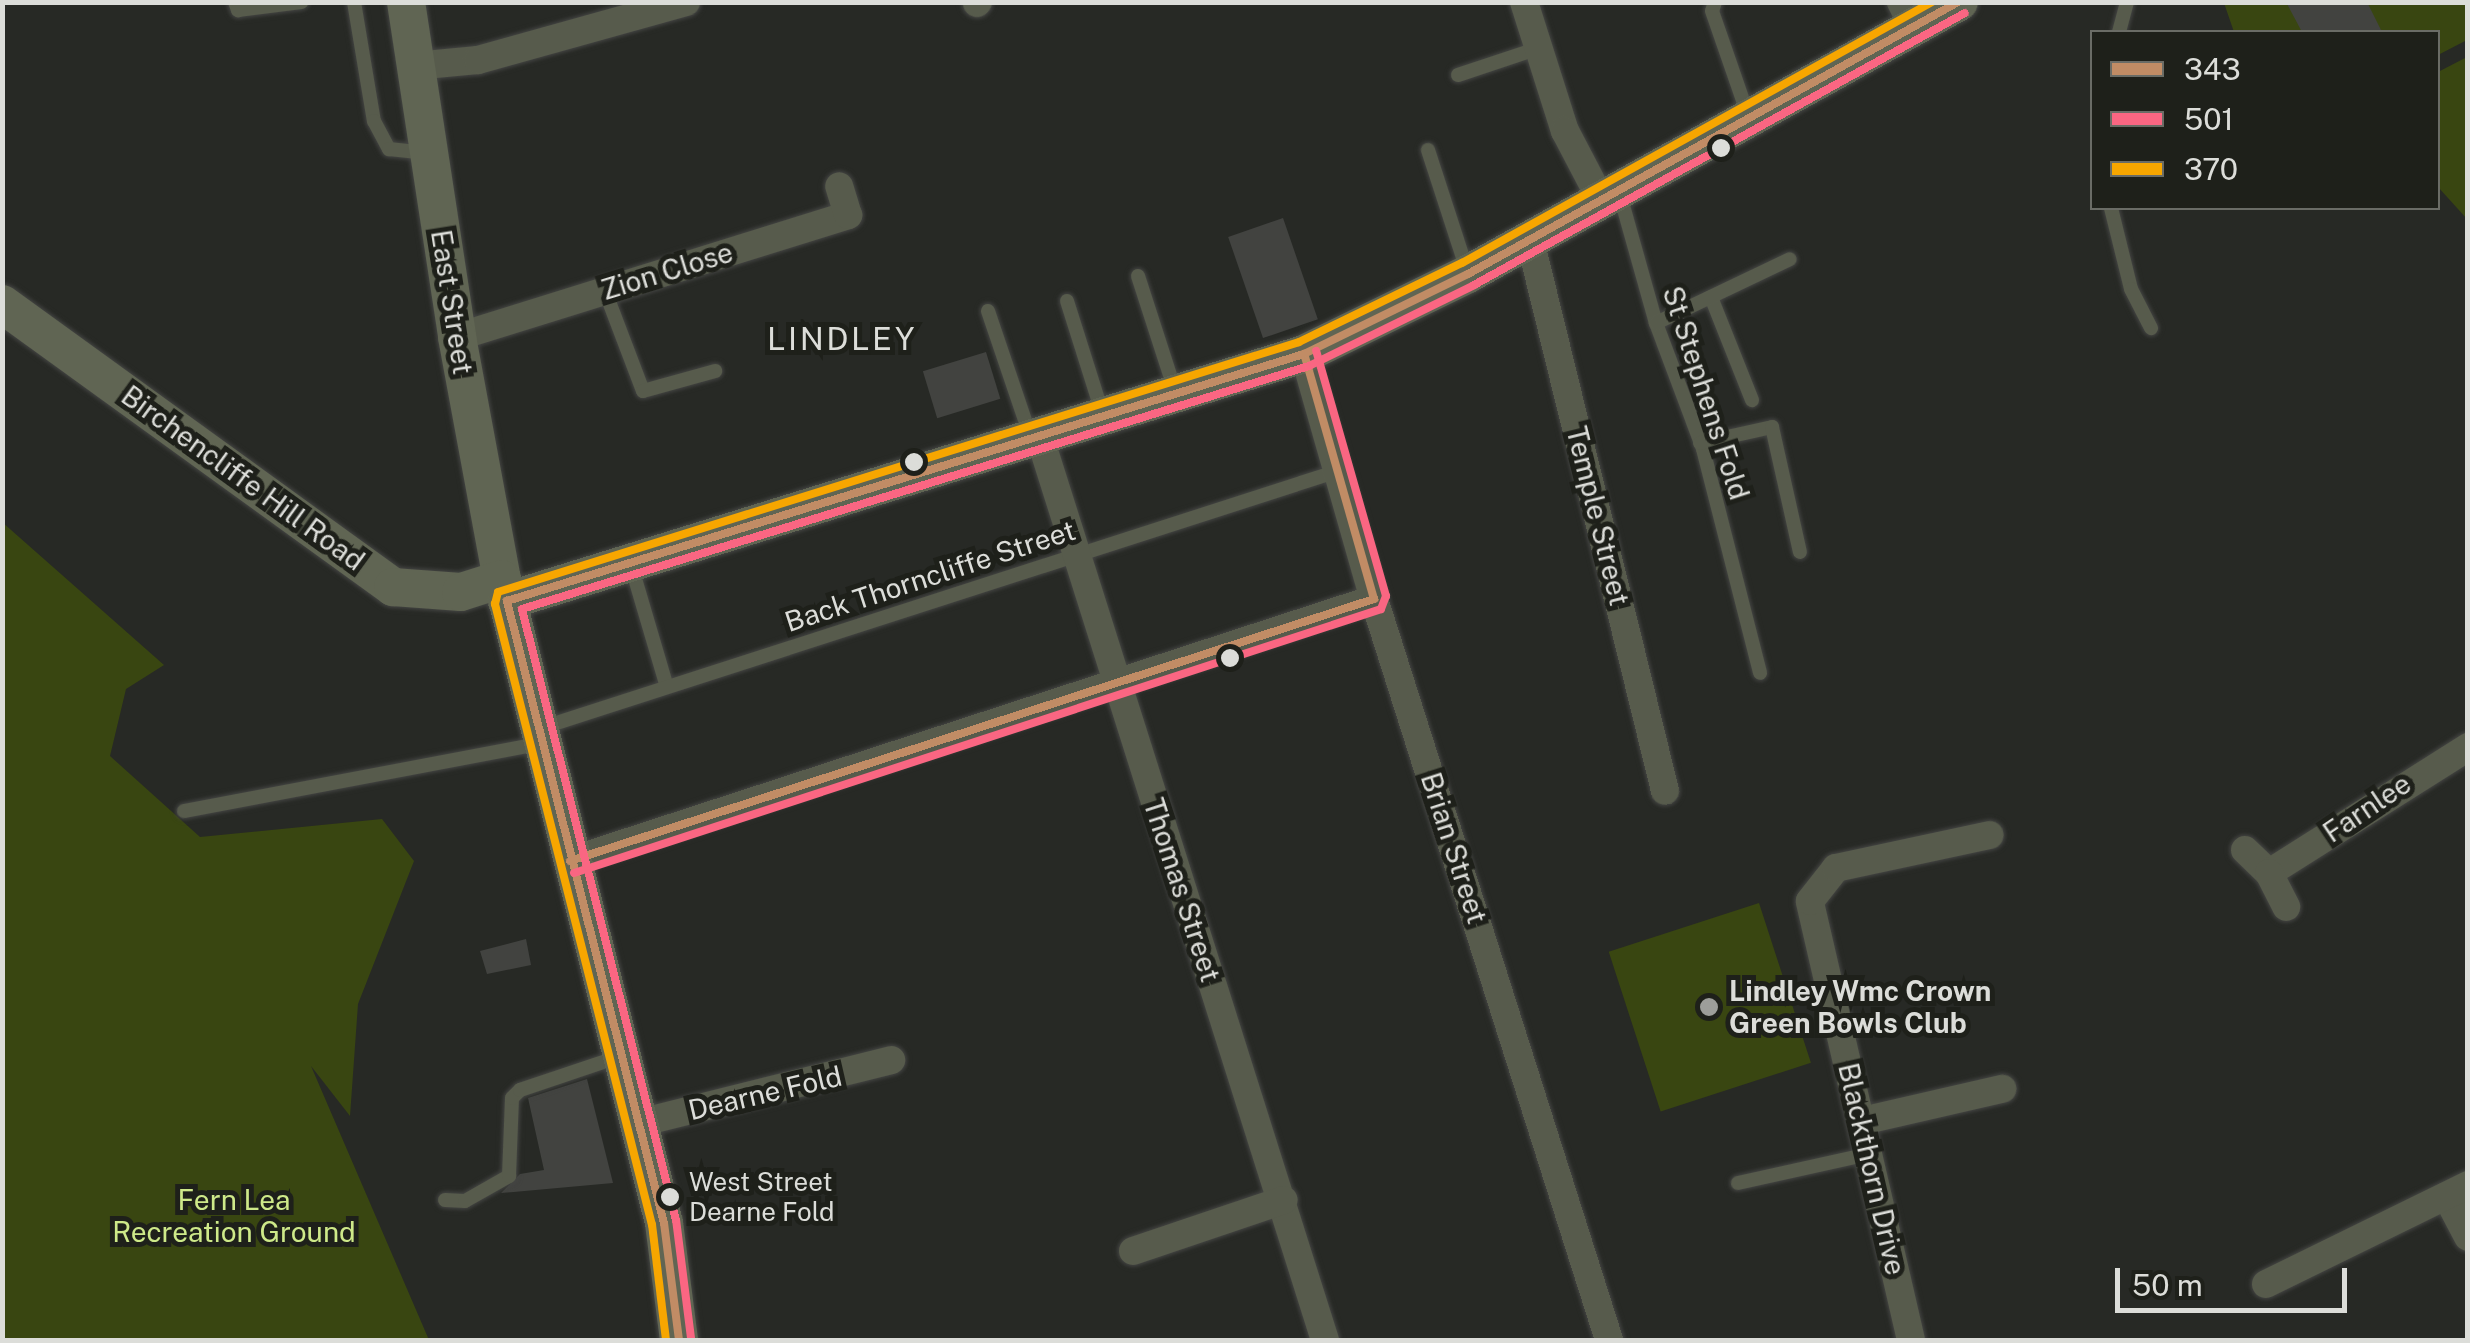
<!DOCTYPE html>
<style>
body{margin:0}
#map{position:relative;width:2470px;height:1343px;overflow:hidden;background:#272925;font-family:"Public Sans",sans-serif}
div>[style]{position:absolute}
.green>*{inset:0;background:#394611;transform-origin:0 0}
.building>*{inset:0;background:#424340;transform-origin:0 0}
.roads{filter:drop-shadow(0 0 2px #444543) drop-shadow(0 0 2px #444543)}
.lane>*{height:14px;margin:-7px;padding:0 7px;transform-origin:7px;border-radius:7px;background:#575b4c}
.street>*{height:28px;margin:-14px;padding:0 14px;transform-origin:14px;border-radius:14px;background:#575b4c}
.secondary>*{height:38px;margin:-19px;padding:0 19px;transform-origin:19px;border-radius:19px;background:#606553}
.bus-1>*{height:8px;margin:-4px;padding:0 4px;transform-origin:4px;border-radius:4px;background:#c18c65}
.bus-2>*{height:8px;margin:-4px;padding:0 4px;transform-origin:4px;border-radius:4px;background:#fa6682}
.bus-3>*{height:8px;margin:-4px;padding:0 4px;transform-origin:4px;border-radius:4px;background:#f7a600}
.dots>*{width:28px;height:28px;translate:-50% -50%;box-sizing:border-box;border:5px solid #1e201a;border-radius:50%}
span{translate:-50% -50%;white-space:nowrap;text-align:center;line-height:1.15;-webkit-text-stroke:10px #1e201a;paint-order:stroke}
.bus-label{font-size:26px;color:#dcddd9}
.left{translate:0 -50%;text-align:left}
.street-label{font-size:28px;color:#dcddd9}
.poi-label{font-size:28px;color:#dcddd9;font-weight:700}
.park-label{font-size:28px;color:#cee989}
.quarter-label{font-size:32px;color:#dcddd9;letter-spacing:2.5px}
.frame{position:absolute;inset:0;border:5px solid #dcddd9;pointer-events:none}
.legend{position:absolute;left:2090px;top:30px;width:350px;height:180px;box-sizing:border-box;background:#1e201a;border:2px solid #6a6c66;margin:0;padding:12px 18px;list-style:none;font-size:30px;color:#dcddd9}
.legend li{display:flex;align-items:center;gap:20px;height:50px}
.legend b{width:50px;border:2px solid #6a6c66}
.scale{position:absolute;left:2115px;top:1268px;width:232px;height:45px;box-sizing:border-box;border:5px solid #dcddd9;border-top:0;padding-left:12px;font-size:30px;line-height:35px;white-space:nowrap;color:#dcddd9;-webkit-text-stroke:8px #1e201a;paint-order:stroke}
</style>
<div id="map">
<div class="green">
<div style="clip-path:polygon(2224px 3px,2467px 3px,2467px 40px,2438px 55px,2438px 32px,2234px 32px)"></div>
<div style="clip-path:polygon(2467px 57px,2467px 219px,2438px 187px,2438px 72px)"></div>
<div style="clip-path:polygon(2px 522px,164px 665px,126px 689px,110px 756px,200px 837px,382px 819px,414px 861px,358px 1004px,350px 1116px,311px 1066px,429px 1340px,3px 1340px)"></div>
<div style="left:1759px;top:903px;width:168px;height:158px;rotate:72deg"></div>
</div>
<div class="building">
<div style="clip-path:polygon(2286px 2px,2367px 2px,2382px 32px,2302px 32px)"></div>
<div style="left:1283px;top:218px;width:107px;height:58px;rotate:71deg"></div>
<div style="left:986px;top:352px;width:49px;height:66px;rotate:73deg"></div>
<div style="clip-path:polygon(526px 939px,531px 965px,487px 974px,480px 951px)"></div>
<div style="clip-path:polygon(587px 1079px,613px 1183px,501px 1193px,520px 1174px,544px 1170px,528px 1098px)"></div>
</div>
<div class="roads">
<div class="lane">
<div style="left:235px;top:2px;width:9px;rotate:69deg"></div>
<div style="left:238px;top:10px;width:64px;rotate:-7.2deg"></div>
<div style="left:354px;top:2px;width:121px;rotate:80.5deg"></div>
<div style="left:374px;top:121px;width:32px;rotate:62deg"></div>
<div style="left:389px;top:149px;width:38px;rotate:6deg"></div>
<div style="left:1715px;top:2px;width:9px;rotate:108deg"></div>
<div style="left:1712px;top:11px;width:110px;rotate:70.9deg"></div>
<div style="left:2119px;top:32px;width:31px;rotate:-75deg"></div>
<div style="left:1458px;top:75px;width:85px;rotate:-18.4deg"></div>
<div style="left:1428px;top:150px;width:129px;rotate:72deg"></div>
<div style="left:1620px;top:195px;width:133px;rotate:74.3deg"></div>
<div style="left:1656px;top:323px;width:134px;rotate:69.5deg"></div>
<div style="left:1703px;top:449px;width:231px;rotate:75.7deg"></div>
<div style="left:2111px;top:208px;width:83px;rotate:76.1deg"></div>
<div style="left:2131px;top:289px;width:44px;rotate:62.9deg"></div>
<div style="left:1138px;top:276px;width:124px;rotate:72.1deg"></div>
<div style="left:605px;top:291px;width:107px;rotate:69.2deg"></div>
<div style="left:643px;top:391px;width:75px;rotate:-15.5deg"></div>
<div style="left:1711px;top:297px;width:111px;rotate:68.3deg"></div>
<div style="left:1067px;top:301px;width:116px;rotate:72.5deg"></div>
<div style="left:988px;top:311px;width:131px;rotate:71.3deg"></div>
<div style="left:1656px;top:323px;width:148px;rotate:-25.5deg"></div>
<div style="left:1700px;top:443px;width:74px;rotate:-12.5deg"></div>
<div style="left:1772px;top:427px;width:128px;rotate:77.4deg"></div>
<div style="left:631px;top:565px;width:127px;rotate:73.6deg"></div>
<div style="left:544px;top:727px;width:834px;rotate:-17.87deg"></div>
<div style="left:184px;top:811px;width:362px;rotate:-10.7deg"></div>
<div style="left:1738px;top:1183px;width:134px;rotate:-12.5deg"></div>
<div style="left:445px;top:1200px;width:20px;rotate:3deg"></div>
<div style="left:465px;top:1201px;width:51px;rotate:-29.6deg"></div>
<div style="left:509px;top:1176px;width:78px;rotate:-87.8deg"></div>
<div style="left:512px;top:1098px;width:11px;rotate:-45deg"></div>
<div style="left:520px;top:1090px;width:107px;rotate:-18.6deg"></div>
</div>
<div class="street">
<div style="left:1524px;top:2px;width:135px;rotate:72.4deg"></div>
<div style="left:1565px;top:131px;width:73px;rotate:62.4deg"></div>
<div style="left:1901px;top:2px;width:28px;rotate:64deg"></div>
<div style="left:977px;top:3px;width:1px;rotate:-45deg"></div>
<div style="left:414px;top:66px;width:64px;rotate:-5.4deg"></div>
<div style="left:478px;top:60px;width:216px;rotate:-15.6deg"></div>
<div style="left:1530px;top:240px;width:567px;rotate:76.23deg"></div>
<div style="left:457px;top:337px;width:410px;rotate:-17.3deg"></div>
<div style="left:848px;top:215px;width:30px;rotate:-107deg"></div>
<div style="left:1304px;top:354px;width:255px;rotate:74.1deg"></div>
<div style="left:1374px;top:599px;width:777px;rotate:72.4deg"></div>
<div style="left:1040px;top:438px;width:946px;rotate:72.47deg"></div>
<div style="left:2245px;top:850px;width:33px;rotate:44deg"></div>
<div style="left:2269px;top:873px;width:236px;rotate:-32.3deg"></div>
<div style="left:570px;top:861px;width:846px;rotate:-18.05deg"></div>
<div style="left:2269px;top:873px;width:38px;rotate:63deg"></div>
<div style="left:1862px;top:1121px;width:144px;rotate:-12.9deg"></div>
<div style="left:639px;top:1123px;width:260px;rotate:-14deg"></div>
<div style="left:2447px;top:1197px;width:45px;rotate:62.3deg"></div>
<div style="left:1133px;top:1251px;width:159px;rotate:-18.7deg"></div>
<div style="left:2266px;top:1284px;width:225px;rotate:-26.1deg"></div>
<div style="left:1911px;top:1340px;width:450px;rotate:-103deg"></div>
<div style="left:1810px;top:901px;width:42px;rotate:-51.8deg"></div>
<div style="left:1836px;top:868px;width:157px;rotate:-12.1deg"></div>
</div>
<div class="secondary">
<div style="left:406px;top:2px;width:339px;rotate:81.3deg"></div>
<div style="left:457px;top:337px;width:246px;rotate:79.5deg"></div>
<div style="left:502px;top:579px;width:664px;rotate:75.88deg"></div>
<div style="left:664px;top:1223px;width:118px;rotate:82.7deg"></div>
<div style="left:2px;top:304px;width:483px;rotate:35.9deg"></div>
<div style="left:393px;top:587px;width:68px;rotate:4.2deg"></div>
<div style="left:461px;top:592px;width:43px;rotate:-17.6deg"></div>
<div style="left:507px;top:601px;width:834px;rotate:-17.22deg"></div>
<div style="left:1304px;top:354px;width:182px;rotate:-26deg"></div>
<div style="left:1468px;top:274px;width:561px;rotate:-28.99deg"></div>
</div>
</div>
<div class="bus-1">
<div style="left:570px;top:861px;width:846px;rotate:-18.05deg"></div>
<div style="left:1374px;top:599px;width:255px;rotate:-105.9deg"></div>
<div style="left:679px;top:1340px;width:118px;rotate:-97.3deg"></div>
<div style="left:664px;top:1223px;width:642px;rotate:-104.17deg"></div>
<div style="left:507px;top:601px;width:834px;rotate:-17.22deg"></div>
<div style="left:1304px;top:354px;width:182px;rotate:-26deg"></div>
<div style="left:1468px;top:274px;width:560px;rotate:-29.03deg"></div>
</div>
<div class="bus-2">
<div style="left:574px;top:873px;width:849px;rotate:-18.11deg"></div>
<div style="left:1381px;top:609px;width:14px;rotate:-69deg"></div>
<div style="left:1386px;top:596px;width:255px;rotate:-105.9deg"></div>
<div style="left:691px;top:1338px;width:119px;rotate:-97.2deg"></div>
<div style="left:676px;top:1220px;width:630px;rotate:-104.15deg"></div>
<div style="left:522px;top:609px;width:824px;rotate:-17.16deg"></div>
<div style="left:1309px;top:366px;width:184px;rotate:-26.1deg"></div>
<div style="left:1474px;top:285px;width:561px;rotate:-28.99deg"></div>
</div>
<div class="bus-3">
<div style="left:666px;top:1340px;width:116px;rotate:-96.9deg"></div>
<div style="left:652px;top:1225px;width:641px;rotate:-104.19deg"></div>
<div style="left:495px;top:604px;width:12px;rotate:-76deg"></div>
<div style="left:498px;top:592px;width:839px;rotate:-17.33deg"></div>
<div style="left:1299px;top:342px;width:181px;rotate:-25.9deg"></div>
<div style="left:1462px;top:263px;width:538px;rotate:-29.04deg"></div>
</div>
<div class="dots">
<div style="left:1721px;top:148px;background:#dcddd9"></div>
<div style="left:914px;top:462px;background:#dcddd9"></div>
<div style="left:1230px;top:658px;background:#dcddd9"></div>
<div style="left:1709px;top:1007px;background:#9d9e9a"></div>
<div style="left:670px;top:1197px;background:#dcddd9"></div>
</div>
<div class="bus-label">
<span class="left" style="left:689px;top:1197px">West Street<br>Dearne Fold</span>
</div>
<div class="street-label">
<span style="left:667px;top:271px;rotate:-17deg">Zion Close</span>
<span style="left:452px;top:302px;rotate:81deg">East Street</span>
<span style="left:1706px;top:393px;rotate:72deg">St Stephens Fold</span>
<span style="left:243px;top:478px;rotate:36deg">Birchencliffe Hill Road</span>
<span style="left:1598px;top:516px;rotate:76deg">Temple Street</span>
<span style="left:930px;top:576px;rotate:-18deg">Back Thorncliffe Street</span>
<span style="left:2367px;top:808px;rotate:-34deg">Farnlee</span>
<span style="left:1454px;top:848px;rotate:72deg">Brian Street</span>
<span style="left:1182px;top:890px;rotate:72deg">Thomas Street</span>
<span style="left:765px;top:1093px;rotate:-13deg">Dearne Fold</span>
<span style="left:1872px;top:1169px;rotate:77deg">Blackthorn Drive</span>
</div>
<div class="poi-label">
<span class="left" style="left:1729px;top:1007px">Lindley Wmc Crown<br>Green Bowls Club</span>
</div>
<div class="park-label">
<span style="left:234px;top:1216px">Fern Lea<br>Recreation Ground</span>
</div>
<div class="quarter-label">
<span style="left:842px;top:339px">LINDLEY</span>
</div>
<div class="frame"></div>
<ul class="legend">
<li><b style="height:12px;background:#c18c65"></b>343</li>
<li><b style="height:12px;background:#fa6682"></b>501</li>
<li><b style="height:12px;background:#f7a600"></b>370</li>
</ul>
<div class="scale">50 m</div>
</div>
